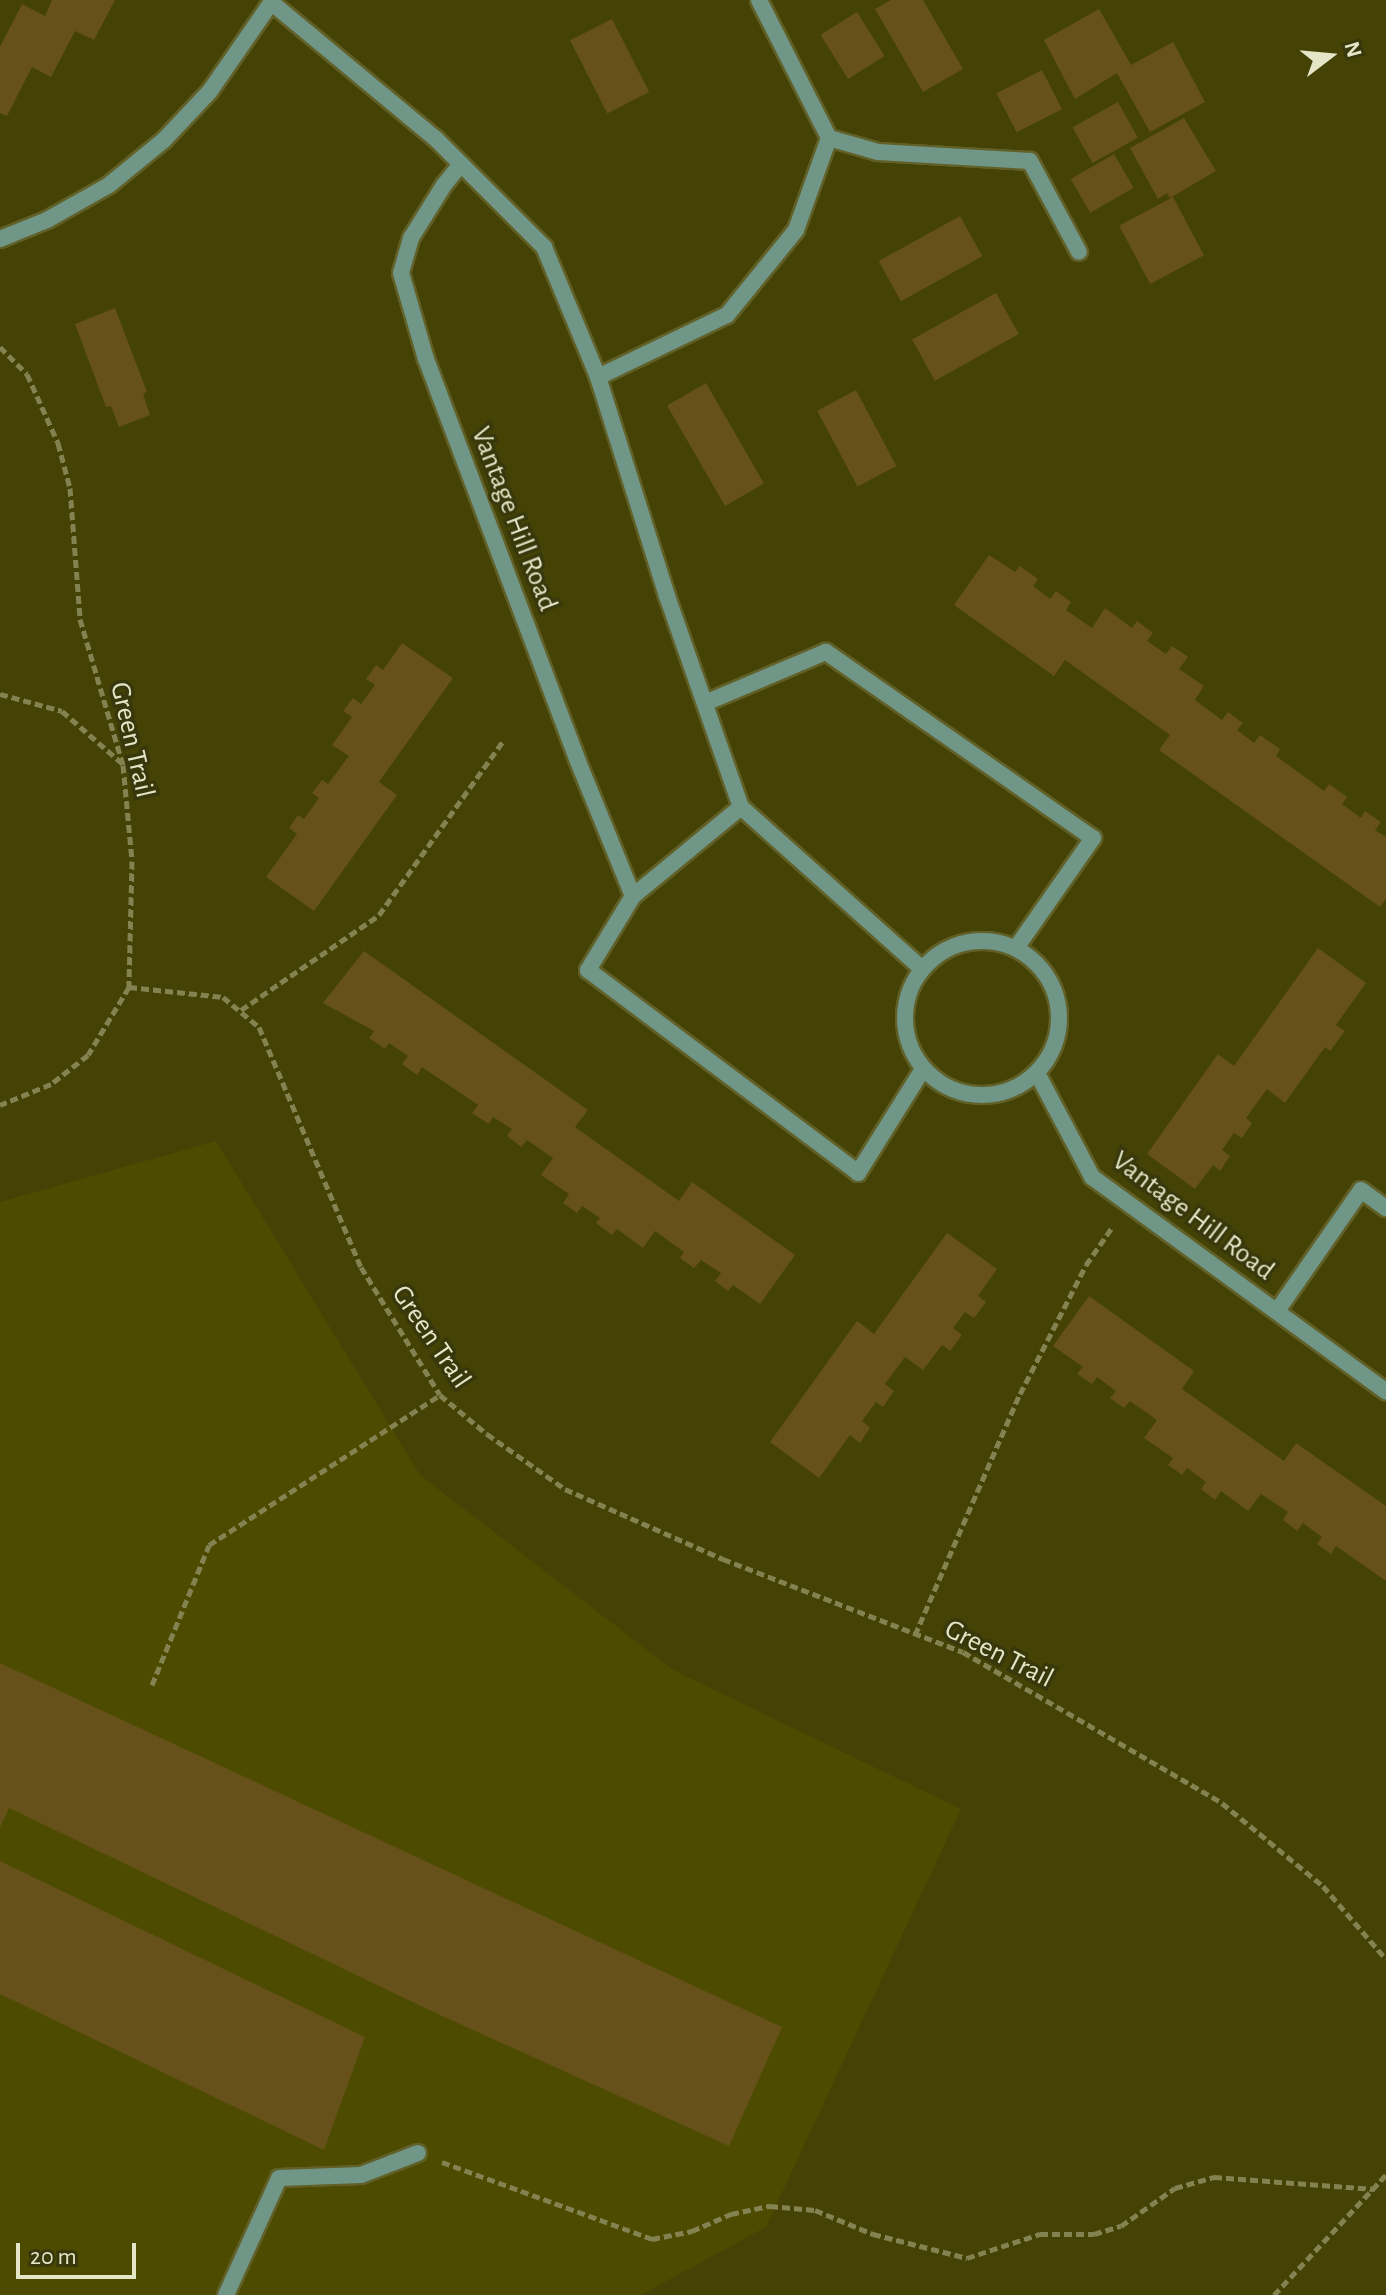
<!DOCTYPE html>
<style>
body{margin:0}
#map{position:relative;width:1386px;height:2295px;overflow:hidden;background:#444305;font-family:"Alegreya Sans",sans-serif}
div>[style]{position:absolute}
.built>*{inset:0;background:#4c4b00}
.building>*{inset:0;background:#655119;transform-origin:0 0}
.path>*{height:5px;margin-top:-2.5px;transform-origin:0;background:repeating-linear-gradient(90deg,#838251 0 8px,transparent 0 12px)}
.roads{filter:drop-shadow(2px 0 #616028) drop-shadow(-2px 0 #616028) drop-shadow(0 2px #616028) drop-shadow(0 -2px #616028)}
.lane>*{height:16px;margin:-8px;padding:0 8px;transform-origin:8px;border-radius:8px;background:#709687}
.street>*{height:16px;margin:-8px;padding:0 8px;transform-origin:8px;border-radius:8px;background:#709687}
.street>.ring{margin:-8px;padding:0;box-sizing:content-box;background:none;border:16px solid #709687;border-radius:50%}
span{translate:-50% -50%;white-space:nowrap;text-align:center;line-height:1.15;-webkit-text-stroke:7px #39380c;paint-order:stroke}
.street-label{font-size:28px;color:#e5e6c8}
.north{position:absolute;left:1290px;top:16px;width:80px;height:80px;-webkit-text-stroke:6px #39380c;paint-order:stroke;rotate:74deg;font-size:22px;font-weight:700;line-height:32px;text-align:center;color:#e5e6c8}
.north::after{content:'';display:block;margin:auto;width:28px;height:36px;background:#e5e6c8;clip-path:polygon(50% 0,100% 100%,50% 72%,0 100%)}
.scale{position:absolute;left:16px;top:2243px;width:120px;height:36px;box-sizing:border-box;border:4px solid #e5e6c8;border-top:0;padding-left:10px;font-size:24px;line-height:28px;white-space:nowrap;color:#e5e6c8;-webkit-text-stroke:6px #39380c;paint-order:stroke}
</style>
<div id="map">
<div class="built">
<div style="clip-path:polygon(216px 1141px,420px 1475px,673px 1670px,961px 1809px,766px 2227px,641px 2295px,0 2295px,0 1202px)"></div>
</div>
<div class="building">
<div style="clip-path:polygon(52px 0,115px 0,94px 40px,75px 31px,51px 77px,32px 67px,7px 116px,0 113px,0 47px,22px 4px,45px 16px)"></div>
<div style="clip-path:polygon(891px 0,923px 0,963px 69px,923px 92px,875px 9px)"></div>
<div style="clip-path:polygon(1099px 9px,1131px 65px,1173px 42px,1205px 102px,1150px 132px,1117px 73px,1075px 99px,1044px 40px)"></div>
<div style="left:857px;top:12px;width:52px;height:43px;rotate:58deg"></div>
<div style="left:612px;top:19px;width:82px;height:47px;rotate:63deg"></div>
<div style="left:1042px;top:70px;width:44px;height:51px;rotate:63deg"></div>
<div style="left:1118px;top:102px;width:41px;height:52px;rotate:61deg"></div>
<div style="clip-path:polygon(1184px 118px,1216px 171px,1170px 198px,1167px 193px,1158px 199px,1130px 148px)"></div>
<div style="left:1114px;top:154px;width:39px;height:50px;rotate:60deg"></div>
<div style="left:1173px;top:197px;width:66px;height:61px;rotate:62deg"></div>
<div style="left:960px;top:216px;width:46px;height:93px;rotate:61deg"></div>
<div style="left:996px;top:293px;width:47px;height:96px;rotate:61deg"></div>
<div style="clip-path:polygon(115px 308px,147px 392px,143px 394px,150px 415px,119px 427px,111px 406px,106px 407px,75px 324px)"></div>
<div style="left:706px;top:383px;width:116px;height:45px;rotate:60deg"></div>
<div style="left:856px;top:390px;width:86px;height:44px;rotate:62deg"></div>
<div style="clip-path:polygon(989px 555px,1015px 572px,1020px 566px,1038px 579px,1033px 586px,1050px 599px,1056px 591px,1071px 602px,1066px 610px,1092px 628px,1105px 608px,1132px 628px,1137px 621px,1153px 633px,1147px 641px,1166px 654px,1172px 646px,1188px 657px,1179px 669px,1204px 686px,1195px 700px,1222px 720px,1228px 712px,1243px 723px,1237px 730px,1254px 743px,1260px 735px,1280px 749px,1276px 756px,1324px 791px,1329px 784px,1347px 797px,1342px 804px,1361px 818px,1365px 811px,1381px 822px,1375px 830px,1386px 837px,1386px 899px,1380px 907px,1159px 750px,1170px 735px,1065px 660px,1054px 676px,954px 605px)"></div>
<div style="clip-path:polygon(402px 643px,453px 678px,379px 782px,397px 795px,314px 911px,266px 877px,297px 834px,289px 828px,298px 815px,304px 819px,319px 798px,312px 793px,322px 780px,328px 784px,349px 756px,332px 745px,352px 717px,343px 711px,353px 698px,361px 704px,375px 685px,366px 679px,376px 665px,383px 670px)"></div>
<div style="clip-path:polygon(1318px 948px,1366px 983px,1336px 1025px,1345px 1031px,1330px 1051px,1325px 1047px,1285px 1103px,1267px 1089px,1246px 1118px,1252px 1123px,1242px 1138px,1234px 1133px,1222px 1150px,1230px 1156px,1220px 1171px,1213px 1165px,1195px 1189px,1147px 1154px,1218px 1054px,1234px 1066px)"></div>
<div style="clip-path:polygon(364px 951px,588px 1110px,575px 1127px,679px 1201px,692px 1182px,795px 1255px,760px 1304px,733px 1285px,728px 1291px,715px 1281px,721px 1273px,701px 1260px,694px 1268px,680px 1258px,684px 1252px,655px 1231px,643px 1248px,617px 1229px,612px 1235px,596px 1223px,600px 1218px,582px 1206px,577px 1213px,563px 1203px,569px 1194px,541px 1175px,553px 1158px,527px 1140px,521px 1147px,507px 1136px,512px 1129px,493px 1117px,489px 1124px,472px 1113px,478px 1105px,422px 1067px,417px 1075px,402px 1064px,408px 1056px,389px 1043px,385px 1049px,369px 1038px,374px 1031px,323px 1003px)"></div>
<div style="clip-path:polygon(947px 1233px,997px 1269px,978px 1296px,986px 1302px,974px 1318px,965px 1312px,953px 1328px,962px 1335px,950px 1351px,942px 1345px,923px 1370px,905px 1357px,885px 1384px,894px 1391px,883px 1407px,876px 1402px,862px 1421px,870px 1428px,860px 1443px,850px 1435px,819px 1478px,770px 1442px,857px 1321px,874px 1334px)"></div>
<div style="clip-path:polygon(1089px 1296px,1194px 1371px,1182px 1389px,1284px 1461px,1296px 1443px,1386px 1506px,1386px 1581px,1336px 1546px,1331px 1554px,1317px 1544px,1322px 1537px,1303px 1523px,1297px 1531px,1283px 1520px,1288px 1512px,1261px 1494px,1248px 1511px,1221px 1491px,1215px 1500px,1201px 1489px,1206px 1482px,1187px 1468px,1182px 1475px,1168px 1465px,1173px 1458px,1144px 1438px,1157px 1420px,1130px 1401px,1124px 1408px,1110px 1398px,1116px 1391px,1097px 1377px,1092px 1384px,1077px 1374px,1083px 1367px,1053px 1346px)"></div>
<div style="clip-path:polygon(0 1663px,782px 2027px,729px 2146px,429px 2010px,9px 1808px,0 1828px)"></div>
<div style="clip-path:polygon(0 1861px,365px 2037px,324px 2150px,0 1994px)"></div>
</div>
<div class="path">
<div style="left:0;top:347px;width:38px;rotate:45deg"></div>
<div style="left:27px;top:374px;width:76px;rotate:65.8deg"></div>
<div style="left:58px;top:443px;width:47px;rotate:75.1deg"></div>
<div style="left:70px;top:488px;width:131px;rotate:85.6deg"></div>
<div style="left:80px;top:619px;width:152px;rotate:73.6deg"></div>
<div style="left:123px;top:765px;width:96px;rotate:84.6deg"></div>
<div style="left:132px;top:861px;width:126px;rotate:91.4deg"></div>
<div style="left:129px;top:987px;width:79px;rotate:121.1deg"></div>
<div style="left:88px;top:1055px;width:47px;rotate:141.9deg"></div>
<div style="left:51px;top:1084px;width:55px;rotate:157.6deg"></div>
<div style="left:0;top:694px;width:64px;rotate:15.3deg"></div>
<div style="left:62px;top:711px;width:81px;rotate:41deg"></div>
<div style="left:129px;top:987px;width:95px;rotate:6.1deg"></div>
<div style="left:223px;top:997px;width:47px;rotate:39.8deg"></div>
<div style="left:259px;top:1027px;width:261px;rotate:67deg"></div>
<div style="left:361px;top:1267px;width:150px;rotate:58.3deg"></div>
<div style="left:440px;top:1395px;width:61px;rotate:39.7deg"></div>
<div style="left:487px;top:1434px;width:95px;rotate:35.2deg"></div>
<div style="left:565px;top:1489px;width:173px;rotate:23.9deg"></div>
<div style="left:723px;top:1559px;width:257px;rotate:21.2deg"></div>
<div style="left:963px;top:1652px;width:300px;rotate:30.2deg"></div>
<div style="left:1222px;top:1803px;width:131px;rotate:39.4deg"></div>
<div style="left:1323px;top:1886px;width:96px;rotate:49.2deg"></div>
<div style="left:241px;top:1010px;width:168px;rotate:-34.5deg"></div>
<div style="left:379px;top:915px;width:214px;rotate:-54.5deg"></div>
<div style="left:915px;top:1635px;width:263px;rotate:-66.5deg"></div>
<div style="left:1020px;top:1394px;width:145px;rotate:-62.9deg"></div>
<div style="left:1086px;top:1265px;width:47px;rotate:-55.3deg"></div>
<div style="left:152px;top:1685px;width:151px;rotate:-67.8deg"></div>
<div style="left:209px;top:1545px;width:275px;rotate:-33deg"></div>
<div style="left:442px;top:2162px;width:224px;rotate:20.1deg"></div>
<div style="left:652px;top:2239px;width:41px;rotate:-11.3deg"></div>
<div style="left:692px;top:2231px;width:43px;rotate:-23.6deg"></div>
<div style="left:731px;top:2214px;width:40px;rotate:-12deg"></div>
<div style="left:770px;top:2206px;width:45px;rotate:5.1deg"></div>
<div style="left:815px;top:2210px;width:63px;rotate:22.5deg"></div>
<div style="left:873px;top:2234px;width:97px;rotate:14.3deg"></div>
<div style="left:967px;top:2258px;width:77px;rotate:-18.2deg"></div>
<div style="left:1040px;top:2234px;width:54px"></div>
<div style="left:1094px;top:2234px;width:28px;rotate:-17deg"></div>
<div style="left:1121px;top:2226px;width:66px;rotate:-35.1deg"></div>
<div style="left:1175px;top:2188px;width:41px;rotate:-15.8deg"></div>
<div style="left:1214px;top:2177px;width:161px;rotate:4.3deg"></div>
<div style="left:1274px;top:2295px;width:164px;rotate:-47deg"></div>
</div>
<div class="roads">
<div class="lane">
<div style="left:461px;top:164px;width:27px;rotate:129deg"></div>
<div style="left:444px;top:185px;width:62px;rotate:121.9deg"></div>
<div style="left:411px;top:238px;width:36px;rotate:106deg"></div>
<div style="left:401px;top:273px;width:90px;rotate:73.8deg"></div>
<div style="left:426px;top:359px;width:428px;rotate:69.3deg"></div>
<div style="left:577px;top:759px;width:148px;rotate:67.8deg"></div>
<div style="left:705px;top:703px;width:131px;rotate:-22.9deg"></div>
<div style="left:826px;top:652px;width:325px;rotate:34.9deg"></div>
<div style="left:1093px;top:838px;width:134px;rotate:125deg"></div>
<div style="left:741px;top:807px;width:140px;rotate:140.5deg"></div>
<div style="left:633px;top:896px;width:87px;rotate:121.3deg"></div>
<div style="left:588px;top:970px;width:338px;rotate:36.9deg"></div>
<div style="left:858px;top:1173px;width:123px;rotate:-58deg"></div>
<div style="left:1037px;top:1073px;width:118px;rotate:62.1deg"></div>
<div style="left:1092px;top:1177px;width:364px;rotate:36.1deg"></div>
<div style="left:1277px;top:1311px;width:147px;rotate:-55.2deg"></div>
<div style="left:1361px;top:1190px;width:31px;rotate:36deg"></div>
<div style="left:226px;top:2295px;width:128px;rotate:-65.6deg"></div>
<div style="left:279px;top:2178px;width:82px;rotate:-2.1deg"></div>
<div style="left:361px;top:2175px;width:61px;rotate:-21.1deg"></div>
</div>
<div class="street">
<div style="left:272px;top:3px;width:213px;rotate:39.7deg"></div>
<div style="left:436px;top:139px;width:153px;rotate:45deg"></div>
<div style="left:544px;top:247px;width:141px;rotate:67.4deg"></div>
<div style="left:598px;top:377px;width:230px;rotate:72.5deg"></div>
<div style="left:667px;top:596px;width:224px;rotate:70.7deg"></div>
<div style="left:741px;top:807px;width:243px;rotate:41.8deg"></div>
<div style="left:829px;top:138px;width:51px;rotate:15.9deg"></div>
<div style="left:878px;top:152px;width:152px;rotate:3.4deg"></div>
<div style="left:1030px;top:161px;width:103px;rotate:61.7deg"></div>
<div style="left:0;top:239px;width:51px;rotate:-22deg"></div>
<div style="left:47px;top:220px;width:71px;rotate:-29.4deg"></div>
<div style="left:109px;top:185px;width:71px;rotate:-39.3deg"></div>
<div style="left:164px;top:140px;width:67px;rotate:-46.8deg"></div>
<div style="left:210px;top:91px;width:111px;rotate:-55.3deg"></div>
<div style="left:598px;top:377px;width:143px;rotate:-25.7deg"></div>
<div style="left:727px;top:315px;width:109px;rotate:-50.9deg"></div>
<div style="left:796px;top:230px;width:98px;rotate:-70.3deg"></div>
<div style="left:829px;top:138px;width:155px;rotate:-116.9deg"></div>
<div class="ring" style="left:905px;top:941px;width:138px;height:138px"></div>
</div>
</div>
<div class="street-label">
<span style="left:514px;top:519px;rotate:69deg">Vantage Hill Road</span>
<span style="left:132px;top:740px;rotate:77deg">Green Trail</span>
<span style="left:1193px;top:1216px;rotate:37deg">Vantage Hill Road</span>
<span style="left:431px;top:1337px;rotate:56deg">Green Trail</span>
<span style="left:999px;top:1654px;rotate:27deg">Green Trail</span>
</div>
<div class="north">N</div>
<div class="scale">20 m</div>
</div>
